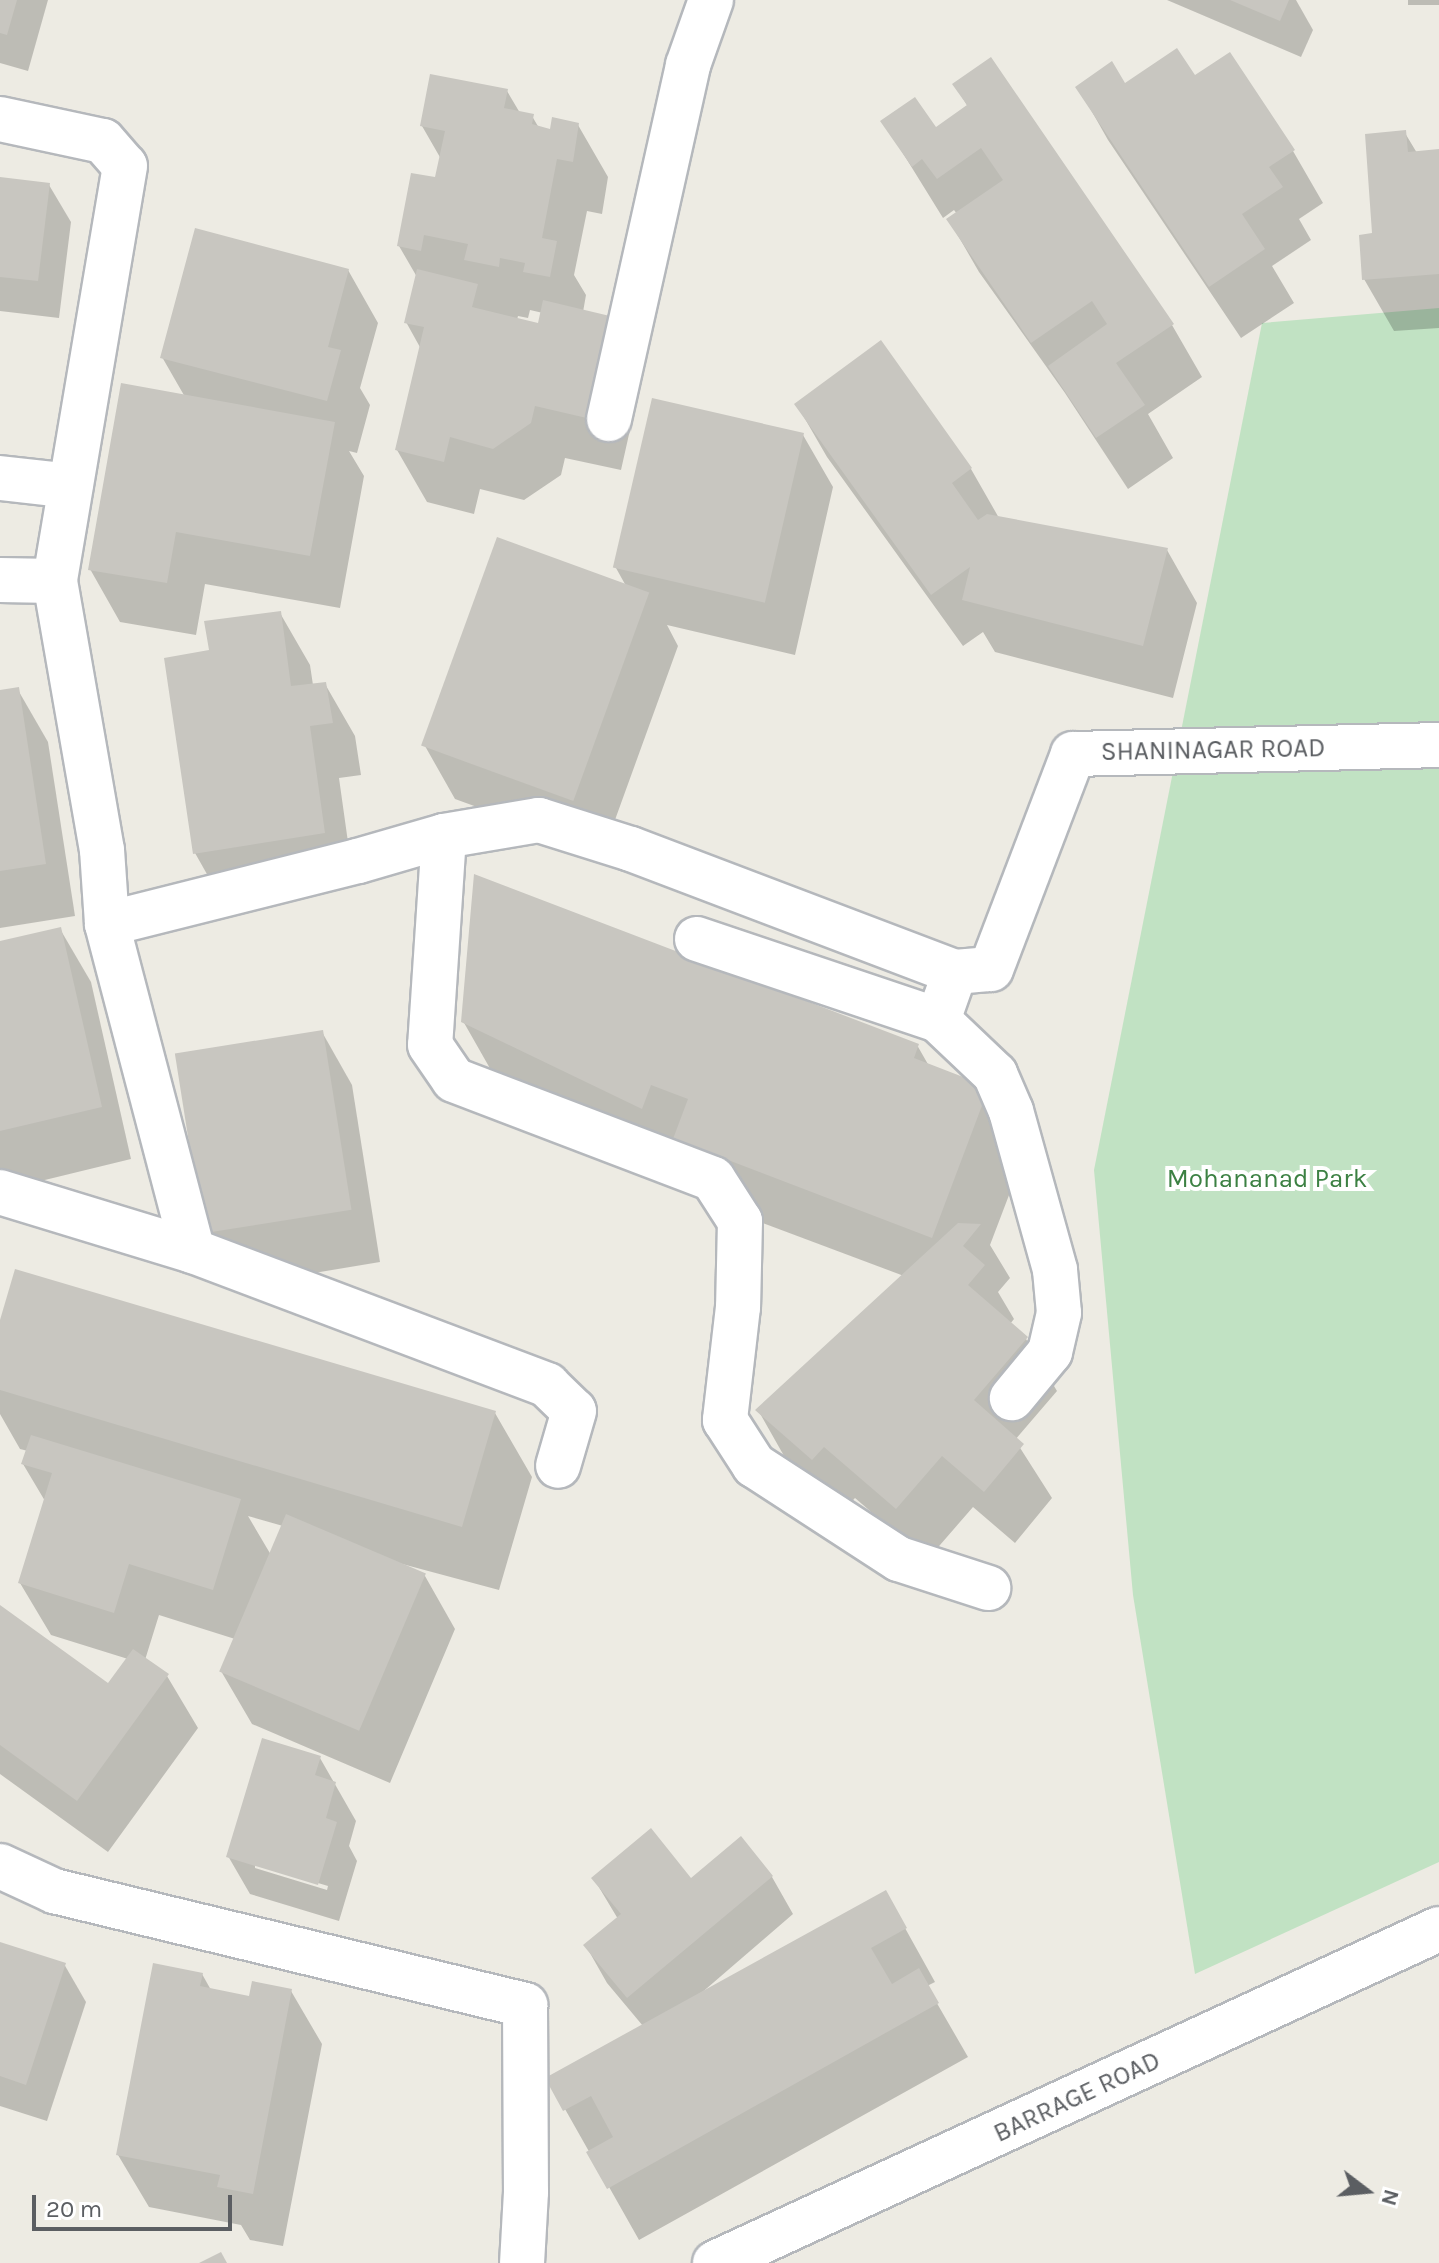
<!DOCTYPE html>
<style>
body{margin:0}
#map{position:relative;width:1439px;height:2263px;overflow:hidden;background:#edebe3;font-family:Karla,sans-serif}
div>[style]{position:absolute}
.green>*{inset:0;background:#c1e2c3}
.shadow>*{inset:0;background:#0003;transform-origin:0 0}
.building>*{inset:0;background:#c8c6c0;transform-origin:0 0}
.roads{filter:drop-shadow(2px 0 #b5b8bc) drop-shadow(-2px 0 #b5b8bc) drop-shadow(0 2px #b5b8bc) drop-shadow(0 -2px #b5b8bc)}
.street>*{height:44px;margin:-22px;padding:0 22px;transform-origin:22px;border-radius:22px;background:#fff}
.secondary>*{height:44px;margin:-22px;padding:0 22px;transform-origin:22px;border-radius:22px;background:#fff}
span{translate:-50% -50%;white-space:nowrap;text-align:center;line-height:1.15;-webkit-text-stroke:8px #fff;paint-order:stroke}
.street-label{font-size:26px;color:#5b5e62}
.park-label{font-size:26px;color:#3c8143}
.north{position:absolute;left:1327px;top:2151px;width:80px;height:80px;-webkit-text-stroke:6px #fff;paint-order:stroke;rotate:106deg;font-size:22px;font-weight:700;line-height:32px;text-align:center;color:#5b5e62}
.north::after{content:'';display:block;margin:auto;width:28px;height:36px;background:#5b5e62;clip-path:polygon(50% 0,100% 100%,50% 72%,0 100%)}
.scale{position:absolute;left:32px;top:2195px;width:200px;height:36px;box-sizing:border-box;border:4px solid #5b5e62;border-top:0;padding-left:10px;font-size:24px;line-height:28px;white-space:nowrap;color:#5b5e62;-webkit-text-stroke:6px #fff;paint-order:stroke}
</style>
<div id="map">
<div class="green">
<div style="clip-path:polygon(1439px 308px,1439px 1862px,1195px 1974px,1133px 1595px,1094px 1170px,1262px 323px)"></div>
</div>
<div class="shadow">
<div style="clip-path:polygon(0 0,48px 0,28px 71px,0 63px)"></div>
<div style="clip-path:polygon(1167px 0,1296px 0,1313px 30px,1301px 57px)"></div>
<div style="left:1408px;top:0;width:31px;height:5px"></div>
<div style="clip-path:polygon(1195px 78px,1293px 151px,1323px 203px,1299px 219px,1311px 240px,1272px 266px,1294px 303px,1241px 338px,1108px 140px,1078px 87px)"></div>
<div style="clip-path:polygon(955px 85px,1172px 325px,1202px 377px,1148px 414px,1173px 458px,1128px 489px,1065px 393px,979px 272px,949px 220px,957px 214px,954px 210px,943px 218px,883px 121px,935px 129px,968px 107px)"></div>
<div style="clip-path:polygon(evenodd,507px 91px,520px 113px,532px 116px,539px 128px,552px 131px,578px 125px,608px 177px,602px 214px,587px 211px,574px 275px,586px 295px,583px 312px,613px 319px,643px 372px,621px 470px,565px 458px,561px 475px,524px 500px,480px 489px,474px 514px,427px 502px,397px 450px,421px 349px,406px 322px,417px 277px,399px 246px,436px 180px,441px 159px,422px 126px,507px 91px,530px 310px,543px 313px,540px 325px,517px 320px,518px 316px,528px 318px,530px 310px)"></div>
<div style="clip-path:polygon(1405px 133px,1417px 153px,1439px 152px,1439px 328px,1394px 331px,1364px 279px)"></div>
<div style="clip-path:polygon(0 179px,49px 185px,71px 222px,59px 318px,0 311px)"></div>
<div style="clip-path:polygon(348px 270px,378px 323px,360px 388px,370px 405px,357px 453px,349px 451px,364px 476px,340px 608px,205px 584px,196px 635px,120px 622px,90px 569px,185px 397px,162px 357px)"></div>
<div style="clip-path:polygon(881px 343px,971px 469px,999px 518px,1167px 550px,1197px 603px,1173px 698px,995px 652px,983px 632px,963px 646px,827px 457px,797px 405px)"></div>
<div style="clip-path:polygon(803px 435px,833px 487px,795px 655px,667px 625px,678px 646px,603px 853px,455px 799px,425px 746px,626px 586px,616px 568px)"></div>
<div style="clip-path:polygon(280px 613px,310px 665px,313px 685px,325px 684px,355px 736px,361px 775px,339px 778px,354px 885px,225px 906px,195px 853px)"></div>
<div style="clip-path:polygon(18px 690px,48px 742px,75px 916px,0 928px,0 693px)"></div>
<div style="clip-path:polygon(60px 929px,91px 982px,131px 1159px,12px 1188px,0 1168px,0 943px)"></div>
<div style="clip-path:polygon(463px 1021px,917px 1045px,929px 1066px,988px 1089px,1025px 1153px,990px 1245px,1010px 1278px,998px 1292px,1014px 1319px,1010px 1324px,1026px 1339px,1057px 1391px,1015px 1440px,1052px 1498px,1015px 1543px,973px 1507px,927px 1560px,855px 1498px,843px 1511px,788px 1463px,758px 1410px,904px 1276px,712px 1204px,500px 1086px)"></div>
<div style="clip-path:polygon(322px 1032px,352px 1085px,380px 1262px,236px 1286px,206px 1234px)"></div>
<div style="clip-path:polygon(evenodd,0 1327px,495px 1413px,532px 1477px,499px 1590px,391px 1561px,425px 1576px,455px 1629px,390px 1783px,252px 1724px,221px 1671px,235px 1639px,159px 1615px,145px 1660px,167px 1676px,198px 1728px,108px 1852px,0 1774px,0 1608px,108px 1686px,128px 1659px,51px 1635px,20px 1583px,45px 1501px,23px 1464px,28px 1451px,20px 1449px,0 1414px,0 1327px,248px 1516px,283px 1526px,271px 1555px,248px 1516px)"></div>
<div style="clip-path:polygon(evenodd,320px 1758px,356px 1821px,349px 1846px,357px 1861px,339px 1921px,250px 1894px,228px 1856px,320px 1758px,255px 1864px,328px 1886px,327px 1890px,255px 1868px,255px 1864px)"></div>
<div style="clip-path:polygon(741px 1839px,772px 1877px,793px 1914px,699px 1995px,885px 1892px,935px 1982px,927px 1986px,968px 2057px,639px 2240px,548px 2079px,643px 2026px,607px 1983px,586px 1946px,618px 1919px,594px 1879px,691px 1880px)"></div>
<div style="clip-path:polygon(0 1944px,64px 1964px,86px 2002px,47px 2121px,0 2106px)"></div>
<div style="clip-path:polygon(202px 1974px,211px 1990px,251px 1998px,291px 1991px,322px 2044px,283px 2246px,250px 2240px,241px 2225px,149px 2207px,118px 2155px)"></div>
</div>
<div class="building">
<div style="clip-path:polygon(0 0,17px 0,7px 35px,0 33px)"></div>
<div style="clip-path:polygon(1230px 0,1289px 0,1280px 21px)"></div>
<div style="clip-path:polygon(1177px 48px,1195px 75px,1230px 52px,1295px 150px,1269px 167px,1283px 187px,1242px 214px,1265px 249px,1209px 287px,1075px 87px,1112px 61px,1125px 83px)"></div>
<div style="clip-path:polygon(991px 57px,1174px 324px,1116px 363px,1145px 405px,1096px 438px,1048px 366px,1107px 324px,1092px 301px,1031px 343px,946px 219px,1003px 180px,981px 148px,937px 179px,922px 159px,912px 167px,880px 121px,915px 97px,936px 127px,967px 105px,952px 84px)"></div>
<div style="clip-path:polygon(430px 74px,508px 89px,504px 108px,534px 114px,532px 124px,550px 129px,552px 117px,579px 123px,573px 162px,557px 159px,542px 238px,557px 241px,550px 277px,523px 272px,525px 263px,500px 258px,499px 267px,464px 260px,468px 244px,424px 235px,421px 251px,397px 246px,411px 173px,435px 177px,445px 131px,420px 126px)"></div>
<div style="clip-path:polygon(1406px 130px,1408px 152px,1439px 149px,1439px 274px,1362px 280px,1359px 235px,1372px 233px,1365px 134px)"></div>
<div style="clip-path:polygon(0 177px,50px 183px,38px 281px,0 277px)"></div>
<div style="clip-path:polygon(195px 228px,349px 269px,328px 347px,341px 350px,327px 401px,160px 358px)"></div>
<div style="clip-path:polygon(417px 269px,478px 284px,472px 307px,538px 323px,543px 300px,614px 317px,591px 419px,535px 406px,531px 423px,493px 449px,450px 437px,444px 462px,395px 450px,424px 327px,404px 323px)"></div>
<div style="clip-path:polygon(881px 340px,972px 468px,952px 483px,978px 520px,987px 514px,1168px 548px,1143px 646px,962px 600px,970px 567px,931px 595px,794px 404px)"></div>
<div style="clip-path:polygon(121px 383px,335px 422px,310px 556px,176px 532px,167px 583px,88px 570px)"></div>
<div style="left:652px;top:398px;width:156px;height:174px;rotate:13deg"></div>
<div style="left:497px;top:537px;width:162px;height:222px;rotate:20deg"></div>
<div style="clip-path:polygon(281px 611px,291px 686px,326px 682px,333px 723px,310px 726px,325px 833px,193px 854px,164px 658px,209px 650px,204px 621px)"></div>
<div style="clip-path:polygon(19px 687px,46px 864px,0 871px,0 690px)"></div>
<div style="clip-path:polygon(474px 874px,919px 1044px,914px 1058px,989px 1087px,932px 1238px,673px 1139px,688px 1099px,651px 1085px,642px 1109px,461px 1022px)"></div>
<div style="clip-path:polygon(61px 927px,102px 1107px,0 1131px,0 941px)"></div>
<div style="left:323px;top:1030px;width:182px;height:150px;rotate:81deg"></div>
<div style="clip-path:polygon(958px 1223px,981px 1224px,963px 1246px,985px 1265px,968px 1285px,1028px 1337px,974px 1400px,1024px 1444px,984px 1492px,942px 1456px,896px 1509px,824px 1447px,812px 1460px,755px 1410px)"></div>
<div style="clip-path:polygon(15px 1269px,496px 1411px,462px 1527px,0 1390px,0 1320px)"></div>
<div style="clip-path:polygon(31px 1435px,241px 1499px,213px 1590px,129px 1564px,114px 1613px,18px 1583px,52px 1473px,21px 1464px)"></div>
<div style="left:286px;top:1514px;width:152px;height:171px;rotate:23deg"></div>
<div style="clip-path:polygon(0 1605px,108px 1683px,133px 1649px,169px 1674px,77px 1801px,0 1745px)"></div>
<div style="clip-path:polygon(262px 1738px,321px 1756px,315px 1775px,336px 1782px,326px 1818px,337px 1822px,318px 1885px,226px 1857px)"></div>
<div style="clip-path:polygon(651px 1828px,691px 1878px,741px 1836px,773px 1876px,627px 1998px,583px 1945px,621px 1914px,591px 1878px)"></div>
<div style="clip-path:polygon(886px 1890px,907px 1928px,871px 1948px,892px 1984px,919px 1968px,939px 2003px,607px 2189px,586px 2152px,613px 2137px,591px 2096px,563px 2111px,545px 2078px)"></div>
<div style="clip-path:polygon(0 1942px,66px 1963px,26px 2085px,0 2076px)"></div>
<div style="clip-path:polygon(153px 1963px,203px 1973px,200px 1986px,249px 1996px,252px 1981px,292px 1989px,253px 2194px,217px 2187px,220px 2175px,116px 2155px)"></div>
<div style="clip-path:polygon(221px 2252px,227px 2263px,199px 2263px)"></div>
</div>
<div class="roads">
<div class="street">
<div style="left:0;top:119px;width:105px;rotate:12.1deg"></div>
<div style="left:103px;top:141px;width:33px;rotate:49deg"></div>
<div style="left:125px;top:166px;width:421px;rotate:99.6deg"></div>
<div style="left:55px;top:581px;width:273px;rotate:80.1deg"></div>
<div style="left:102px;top:850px;width:74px;rotate:86.1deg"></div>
<div style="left:107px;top:924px;width:338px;rotate:75.3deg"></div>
<div style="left:609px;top:419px;width:363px;rotate:-77.4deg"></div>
<div style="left:688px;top:65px;width:69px;rotate:-70.5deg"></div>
<div style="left:0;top:478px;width:71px;rotate:6.4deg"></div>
<div style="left:0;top:580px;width:55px;rotate:1deg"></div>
<div style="left:444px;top:836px;width:209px;rotate:93.8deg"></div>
<div style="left:430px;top:1045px;width:42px;rotate:55.6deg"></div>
<div style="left:454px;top:1080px;width:277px;rotate:20.9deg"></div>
<div style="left:713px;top:1179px;width:50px;rotate:57.3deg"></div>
<div style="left:740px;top:1221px;width:86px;rotate:91.3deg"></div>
<div style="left:738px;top:1307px;width:114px;rotate:96.6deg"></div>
<div style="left:725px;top:1420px;width:54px;rotate:57.2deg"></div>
<div style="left:754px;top:1465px;width:173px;rotate:33deg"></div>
<div style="left:899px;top:1559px;width:94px;rotate:18deg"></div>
<div style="left:107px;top:924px;width:259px;rotate:-14.1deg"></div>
<div style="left:358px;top:861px;width:90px;rotate:-16.2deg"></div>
<div style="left:444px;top:836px;width:96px;rotate:-9.6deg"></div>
<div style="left:539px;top:820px;width:96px;rotate:17.5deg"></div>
<div style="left:631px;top:849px;width:347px;rotate:20.8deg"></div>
<div style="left:955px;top:972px;width:36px;rotate:-5deg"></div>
<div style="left:991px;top:969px;width:230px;rotate:-69.1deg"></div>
<div style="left:1073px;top:754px;width:366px;rotate:-1.4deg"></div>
<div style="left:697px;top:939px;width:254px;rotate:18.6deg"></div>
<div style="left:955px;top:972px;width:51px;rotate:109.5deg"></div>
<div style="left:938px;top:1020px;width:79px;rotate:43.5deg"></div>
<div style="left:995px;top:1074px;width:40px;rotate:66.6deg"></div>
<div style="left:1011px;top:1111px;width:165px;rotate:74.5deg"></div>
<div style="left:1055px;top:1270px;width:43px;rotate:84.7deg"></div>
<div style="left:1059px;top:1313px;width:40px;rotate:103deg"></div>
<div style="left:1050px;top:1352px;width:60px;rotate:129.6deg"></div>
<div style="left:0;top:1192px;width:202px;rotate:17deg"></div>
<div style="left:193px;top:1251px;width:379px;rotate:20.7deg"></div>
<div style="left:547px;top:1385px;width:37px;rotate:44deg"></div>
<div style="left:574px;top:1411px;width:57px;rotate:106.2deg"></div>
<div style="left:0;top:1866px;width:60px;rotate:24.8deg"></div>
<div style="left:54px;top:1891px;width:485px;rotate:13.6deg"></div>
<div style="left:525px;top:2005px;width:187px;rotate:89.7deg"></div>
<div style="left:526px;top:2192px;width:71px;rotate:93.2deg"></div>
</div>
<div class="secondary">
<div style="left:715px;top:2263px;width:797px;rotate:-24.77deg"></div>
</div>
</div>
<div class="street-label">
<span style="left:1213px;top:750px;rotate:-1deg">SHANINAGAR ROAD</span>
<span style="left:1077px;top:2097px;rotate:-25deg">BARRAGE ROAD</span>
</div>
<div class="park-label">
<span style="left:1267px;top:1179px">Mohananad Park</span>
</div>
<div class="north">N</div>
<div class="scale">20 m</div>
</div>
